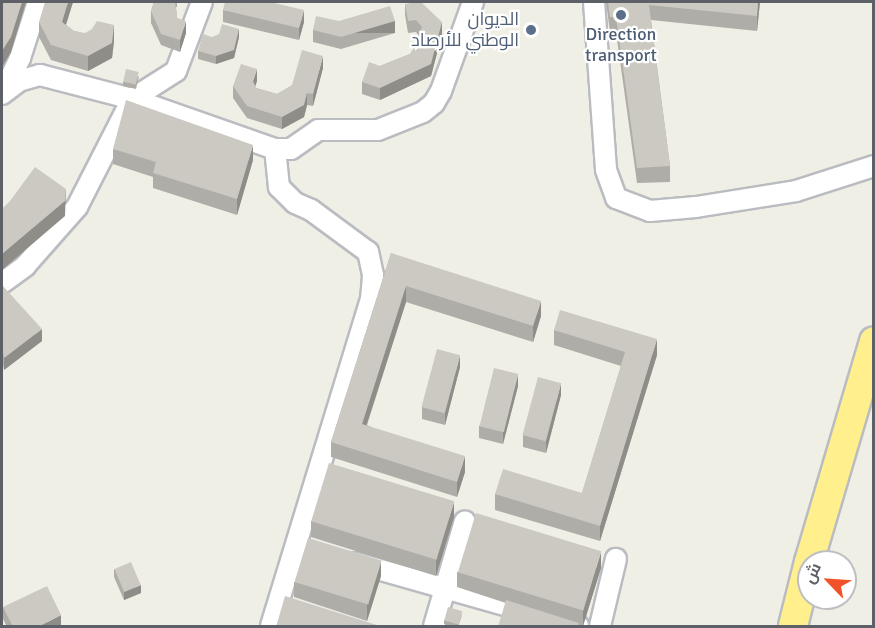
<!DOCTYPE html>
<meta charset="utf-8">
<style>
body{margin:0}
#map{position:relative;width:875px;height:628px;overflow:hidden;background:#f0efe5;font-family:Signika,Cairo,sans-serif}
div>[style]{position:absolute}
.roads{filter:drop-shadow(2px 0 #babcc1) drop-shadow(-2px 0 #babcc1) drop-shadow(0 2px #babcc1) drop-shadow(0 -2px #babcc1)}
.minor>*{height:20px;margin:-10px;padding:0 10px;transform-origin:10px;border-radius:10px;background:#fff}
.highway>*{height:28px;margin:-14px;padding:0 14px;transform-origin:14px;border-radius:14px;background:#fff08d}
.wall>*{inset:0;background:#afada7}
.shaded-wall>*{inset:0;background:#8e8d88;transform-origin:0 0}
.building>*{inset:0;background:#cbc9c2;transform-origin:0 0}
.dots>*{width:16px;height:16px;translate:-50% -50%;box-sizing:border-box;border:3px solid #fff;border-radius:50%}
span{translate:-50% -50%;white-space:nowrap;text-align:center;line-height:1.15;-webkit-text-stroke:4.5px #fff;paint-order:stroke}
.service-label{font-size:18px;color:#4e5e75}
.right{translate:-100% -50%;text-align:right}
.frame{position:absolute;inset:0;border:3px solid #5d6066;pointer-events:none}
.north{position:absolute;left:797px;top:550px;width:60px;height:60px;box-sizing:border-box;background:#fff;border:2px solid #bebfc2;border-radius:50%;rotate:295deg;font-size:16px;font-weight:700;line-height:24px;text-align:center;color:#5d6066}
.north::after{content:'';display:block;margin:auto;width:21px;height:27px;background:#f1522a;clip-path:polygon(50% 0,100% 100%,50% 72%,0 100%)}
</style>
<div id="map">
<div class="roads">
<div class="minor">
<div style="left:594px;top:2px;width:168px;rotate:85.9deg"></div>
<div style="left:606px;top:170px;width:30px;rotate:70deg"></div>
<div style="left:616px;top:198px;width:36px;rotate:21deg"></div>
<div style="left:650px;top:211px;width:46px;rotate:-5deg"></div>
<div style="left:696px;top:207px;width:101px;rotate:-9.1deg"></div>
<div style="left:796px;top:191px;width:82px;rotate:-17.8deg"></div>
<div style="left:4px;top:91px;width:37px;rotate:-64deg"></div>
<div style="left:20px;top:58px;width:59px;rotate:-72.2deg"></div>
<div style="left:2px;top:94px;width:21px;rotate:-37deg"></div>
<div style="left:19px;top:81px;width:22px;rotate:-16deg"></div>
<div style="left:40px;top:75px;width:95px;rotate:14.6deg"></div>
<div style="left:132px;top:99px;width:151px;rotate:19.3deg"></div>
<div style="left:275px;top:149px;width:16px"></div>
<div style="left:291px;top:149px;width:33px;rotate:-35deg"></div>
<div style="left:318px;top:130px;width:60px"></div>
<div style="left:378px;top:130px;width:48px;rotate:-21.8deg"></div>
<div style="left:423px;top:112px;width:14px;rotate:-39deg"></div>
<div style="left:434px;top:103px;width:14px;rotate:-60deg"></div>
<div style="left:441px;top:91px;width:95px;rotate:-70.2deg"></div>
<div style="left:2px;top:283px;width:29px;rotate:-36deg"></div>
<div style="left:25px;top:266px;width:79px;rotate:-48.6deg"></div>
<div style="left:77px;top:207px;width:121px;rotate:-63deg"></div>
<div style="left:132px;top:99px;width:52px;rotate:-32.5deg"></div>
<div style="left:176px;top:71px;width:74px;rotate:-69.4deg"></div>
<div style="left:356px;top:563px;width:231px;rotate:15.8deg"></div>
<div style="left:271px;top:626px;width:342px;rotate:-73deg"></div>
<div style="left:371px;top:299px;width:24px;rotate:-85deg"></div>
<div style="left:373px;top:275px;width:24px;rotate:-102deg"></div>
<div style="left:368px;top:252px;width:71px;rotate:-143.6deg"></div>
<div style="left:311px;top:210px;width:17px;rotate:-156deg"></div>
<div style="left:295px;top:203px;width:23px;rotate:-135deg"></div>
<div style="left:279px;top:187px;width:38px;rotate:-96deg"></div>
<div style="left:434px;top:626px;width:109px;rotate:-73.6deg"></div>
<div style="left:600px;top:626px;width:69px;rotate:-76.6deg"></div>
</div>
<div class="highway">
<div style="left:809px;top:562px;width:230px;rotate:-73.6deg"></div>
<div style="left:793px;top:626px;width:66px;rotate:-76deg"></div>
</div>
</div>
<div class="wall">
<div style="clip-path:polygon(73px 2px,66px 25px,74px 31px,114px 41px,112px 58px,88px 71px,51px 60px,39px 37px,39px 22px)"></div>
<div style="clip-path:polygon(154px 2px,177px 2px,177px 7px,176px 7px,177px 18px,186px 33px,180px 52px,161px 45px,151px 23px,151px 11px)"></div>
<div style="clip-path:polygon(606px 2px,760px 2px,757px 31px,651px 20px,670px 166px,670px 182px,637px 183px,616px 32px,610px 32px)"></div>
<div style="clip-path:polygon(405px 4px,442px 34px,431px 76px,380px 100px,362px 94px,362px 82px,380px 66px,410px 54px,416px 45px,419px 36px,416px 32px,408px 33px,405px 15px)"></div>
<div style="clip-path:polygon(223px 10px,304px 22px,299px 40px,223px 22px)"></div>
<div style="clip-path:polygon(313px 30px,395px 33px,341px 49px,313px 42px)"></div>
<div style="clip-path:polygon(212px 37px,239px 37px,234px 58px,216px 64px,198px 59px,198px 51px)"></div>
<div style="clip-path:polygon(323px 68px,313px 106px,307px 105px,304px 117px,282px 129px,247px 118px,233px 98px,233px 86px,257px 81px,255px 86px,256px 88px,277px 94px)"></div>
<div style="clip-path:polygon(139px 76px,136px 89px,123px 86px,123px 82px)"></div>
<div style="clip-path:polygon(113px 149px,253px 160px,237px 215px,153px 188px,153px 177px,113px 164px)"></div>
<div style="clip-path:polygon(391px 253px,541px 316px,533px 342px,406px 302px,367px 425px,465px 472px,457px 497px,331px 457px,331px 442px)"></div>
<div style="clip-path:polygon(2px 285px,42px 341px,4px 370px,2px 359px)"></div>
<div style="clip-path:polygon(554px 330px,657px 355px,600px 541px,495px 510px,495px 494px,582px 493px,621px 366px,554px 345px)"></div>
<div style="clip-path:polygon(460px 367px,445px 425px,422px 419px,422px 407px)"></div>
<div style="clip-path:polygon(518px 386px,503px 444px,479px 438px,479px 426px)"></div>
<div style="clip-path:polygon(561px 395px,546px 453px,523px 447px,523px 435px)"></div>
<div style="clip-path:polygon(454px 517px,436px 576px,311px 537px,311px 521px)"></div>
<div style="clip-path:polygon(601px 568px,583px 626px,579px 625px,579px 627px,457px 587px,457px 572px)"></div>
<div style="clip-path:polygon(114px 569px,141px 593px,124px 600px,114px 577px)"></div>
<div style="clip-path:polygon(381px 576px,367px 621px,294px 597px,294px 582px)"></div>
<div style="clip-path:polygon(3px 607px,61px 627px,7px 627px,3px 619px)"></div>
<div style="clip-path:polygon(462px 615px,458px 627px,453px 627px,444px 624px,444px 620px)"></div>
</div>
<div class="shaded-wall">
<div style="clip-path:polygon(22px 2px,26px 2px,11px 52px,2px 67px,2px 51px)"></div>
<div style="clip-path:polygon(68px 2px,73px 2px,62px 37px,62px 22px)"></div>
<div style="clip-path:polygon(758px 2px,760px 2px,757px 31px,757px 16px)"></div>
<div style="clip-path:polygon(304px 10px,304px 22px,299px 40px,299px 28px)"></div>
<div style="clip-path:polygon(186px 21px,186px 33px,180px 52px,180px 40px)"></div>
<div style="left:395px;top:21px;width:12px;height:56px;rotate:90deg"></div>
<div style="clip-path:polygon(442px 22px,442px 34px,431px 76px,380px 100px,380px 88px)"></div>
<div style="clip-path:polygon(114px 25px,114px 41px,112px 58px,88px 71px,88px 56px)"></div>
<div style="clip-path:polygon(239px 29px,239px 37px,234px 58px,216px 64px,216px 56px)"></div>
<div style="clip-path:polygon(323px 56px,323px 68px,313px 106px,313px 94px)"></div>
<div style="clip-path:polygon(257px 69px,257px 81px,253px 93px,253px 81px)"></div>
<div style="clip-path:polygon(307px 93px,307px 105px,304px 117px,282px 129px,282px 117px)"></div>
<div style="clip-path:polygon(253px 145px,253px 160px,237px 215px,237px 199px)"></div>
<div style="clip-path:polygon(66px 189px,65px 216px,2px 270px,2px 254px)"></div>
<div style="clip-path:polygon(406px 286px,406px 302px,362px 439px,362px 424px)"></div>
<div style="clip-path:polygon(541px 301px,541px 316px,533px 342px,533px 326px)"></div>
<div style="clip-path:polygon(42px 329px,42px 341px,4px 370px,4px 358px)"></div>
<div style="clip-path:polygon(657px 339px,657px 355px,600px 541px,600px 526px)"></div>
<div style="clip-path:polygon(460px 355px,460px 367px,445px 425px,445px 413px)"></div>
<div style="clip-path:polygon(518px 374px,518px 386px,503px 444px,503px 432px)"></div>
<div style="clip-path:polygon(561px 383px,561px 395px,546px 453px,546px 441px)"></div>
<div style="clip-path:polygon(465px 456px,465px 472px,457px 497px,457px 482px)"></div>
<div style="clip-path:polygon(454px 502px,454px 517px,436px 576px,436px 560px)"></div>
<div style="clip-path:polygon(601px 552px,601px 568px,583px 626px,583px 611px)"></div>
<div style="clip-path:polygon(381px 561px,381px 576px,367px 621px,367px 605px)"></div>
<div style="clip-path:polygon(141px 585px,141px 593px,124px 600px,124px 592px)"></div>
<div style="clip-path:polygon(61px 615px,61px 627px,38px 627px)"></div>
</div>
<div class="building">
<div style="clip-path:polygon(2px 2px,22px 2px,11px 37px,2px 51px)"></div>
<div style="clip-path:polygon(45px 2px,68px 2px,62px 22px,74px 31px,85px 33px,92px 29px,97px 21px,114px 25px,112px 43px,88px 56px,51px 45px,39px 22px)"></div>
<div style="clip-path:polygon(154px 2px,175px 2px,177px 18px,186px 21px,180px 40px,161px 34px,151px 11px)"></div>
<div style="clip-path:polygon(225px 2px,270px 2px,304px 10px,299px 28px,223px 10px)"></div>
<div style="clip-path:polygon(417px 2px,421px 2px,442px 22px,431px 64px,380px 88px,362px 82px,369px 62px,380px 66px,410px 54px,416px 45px,422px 27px,416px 20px,408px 21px,405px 4px)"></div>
<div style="clip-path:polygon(608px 2px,758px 2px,757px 16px,649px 5px,670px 166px,637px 168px,616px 17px,610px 17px)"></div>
<div style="clip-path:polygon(390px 6px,395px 21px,341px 37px,313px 30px,316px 16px,339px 21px)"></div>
<div style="clip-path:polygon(222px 24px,239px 29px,234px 50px,216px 56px,198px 51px,203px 34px,212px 37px,219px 34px)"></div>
<div style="clip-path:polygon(302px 50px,323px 56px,313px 94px,307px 93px,304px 105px,282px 117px,247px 106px,233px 86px,241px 64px,257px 69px,253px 81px,256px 88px,277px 94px,292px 85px)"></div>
<div style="left:126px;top:69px;width:13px;height:13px;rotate:13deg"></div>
<div style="clip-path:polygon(126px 100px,253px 145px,237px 199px,153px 173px,156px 162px,113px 149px)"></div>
<div style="clip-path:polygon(35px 167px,66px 189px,65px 201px,2px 254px,2px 209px,10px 201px)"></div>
<div style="clip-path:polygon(391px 253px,541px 301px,533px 326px,406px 286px,362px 424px,465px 456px,457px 482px,331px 442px)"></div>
<div style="clip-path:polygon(2px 285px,42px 329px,4px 358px,2px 347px)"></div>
<div style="clip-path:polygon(560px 310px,657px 339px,600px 526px,495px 494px,503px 469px,582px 493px,625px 352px,554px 330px)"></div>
<div style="left:437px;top:349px;width:24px;height:60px;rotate:15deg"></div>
<div style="left:494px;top:368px;width:25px;height:60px;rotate:14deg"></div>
<div style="left:538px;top:377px;width:24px;height:60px;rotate:15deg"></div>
<div style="left:329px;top:463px;width:131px;height:61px;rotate:17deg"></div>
<div style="left:476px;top:513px;width:131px;height:62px;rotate:17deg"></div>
<div style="left:308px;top:538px;width:77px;height:46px;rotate:17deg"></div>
<div style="left:131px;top:562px;width:25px;height:18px;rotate:67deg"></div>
<div style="clip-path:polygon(47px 586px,61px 615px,38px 627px,13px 627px,3px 607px)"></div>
<div style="clip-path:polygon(285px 596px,383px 627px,276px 627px)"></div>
<div style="clip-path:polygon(506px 600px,579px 623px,578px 627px,498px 627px)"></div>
<div style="left:448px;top:607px;width:15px;height:14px;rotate:16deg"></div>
</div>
<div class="dots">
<div style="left:621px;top:15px;background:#5c6f8a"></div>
<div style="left:531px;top:30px;background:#5c6f8a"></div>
</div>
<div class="service-label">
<span class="right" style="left:519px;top:30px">الديوان<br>الوطني للأرصاد</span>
<span style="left:621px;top:45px">Direction<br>transport</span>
</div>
<div class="frame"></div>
<div class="north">ش</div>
</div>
